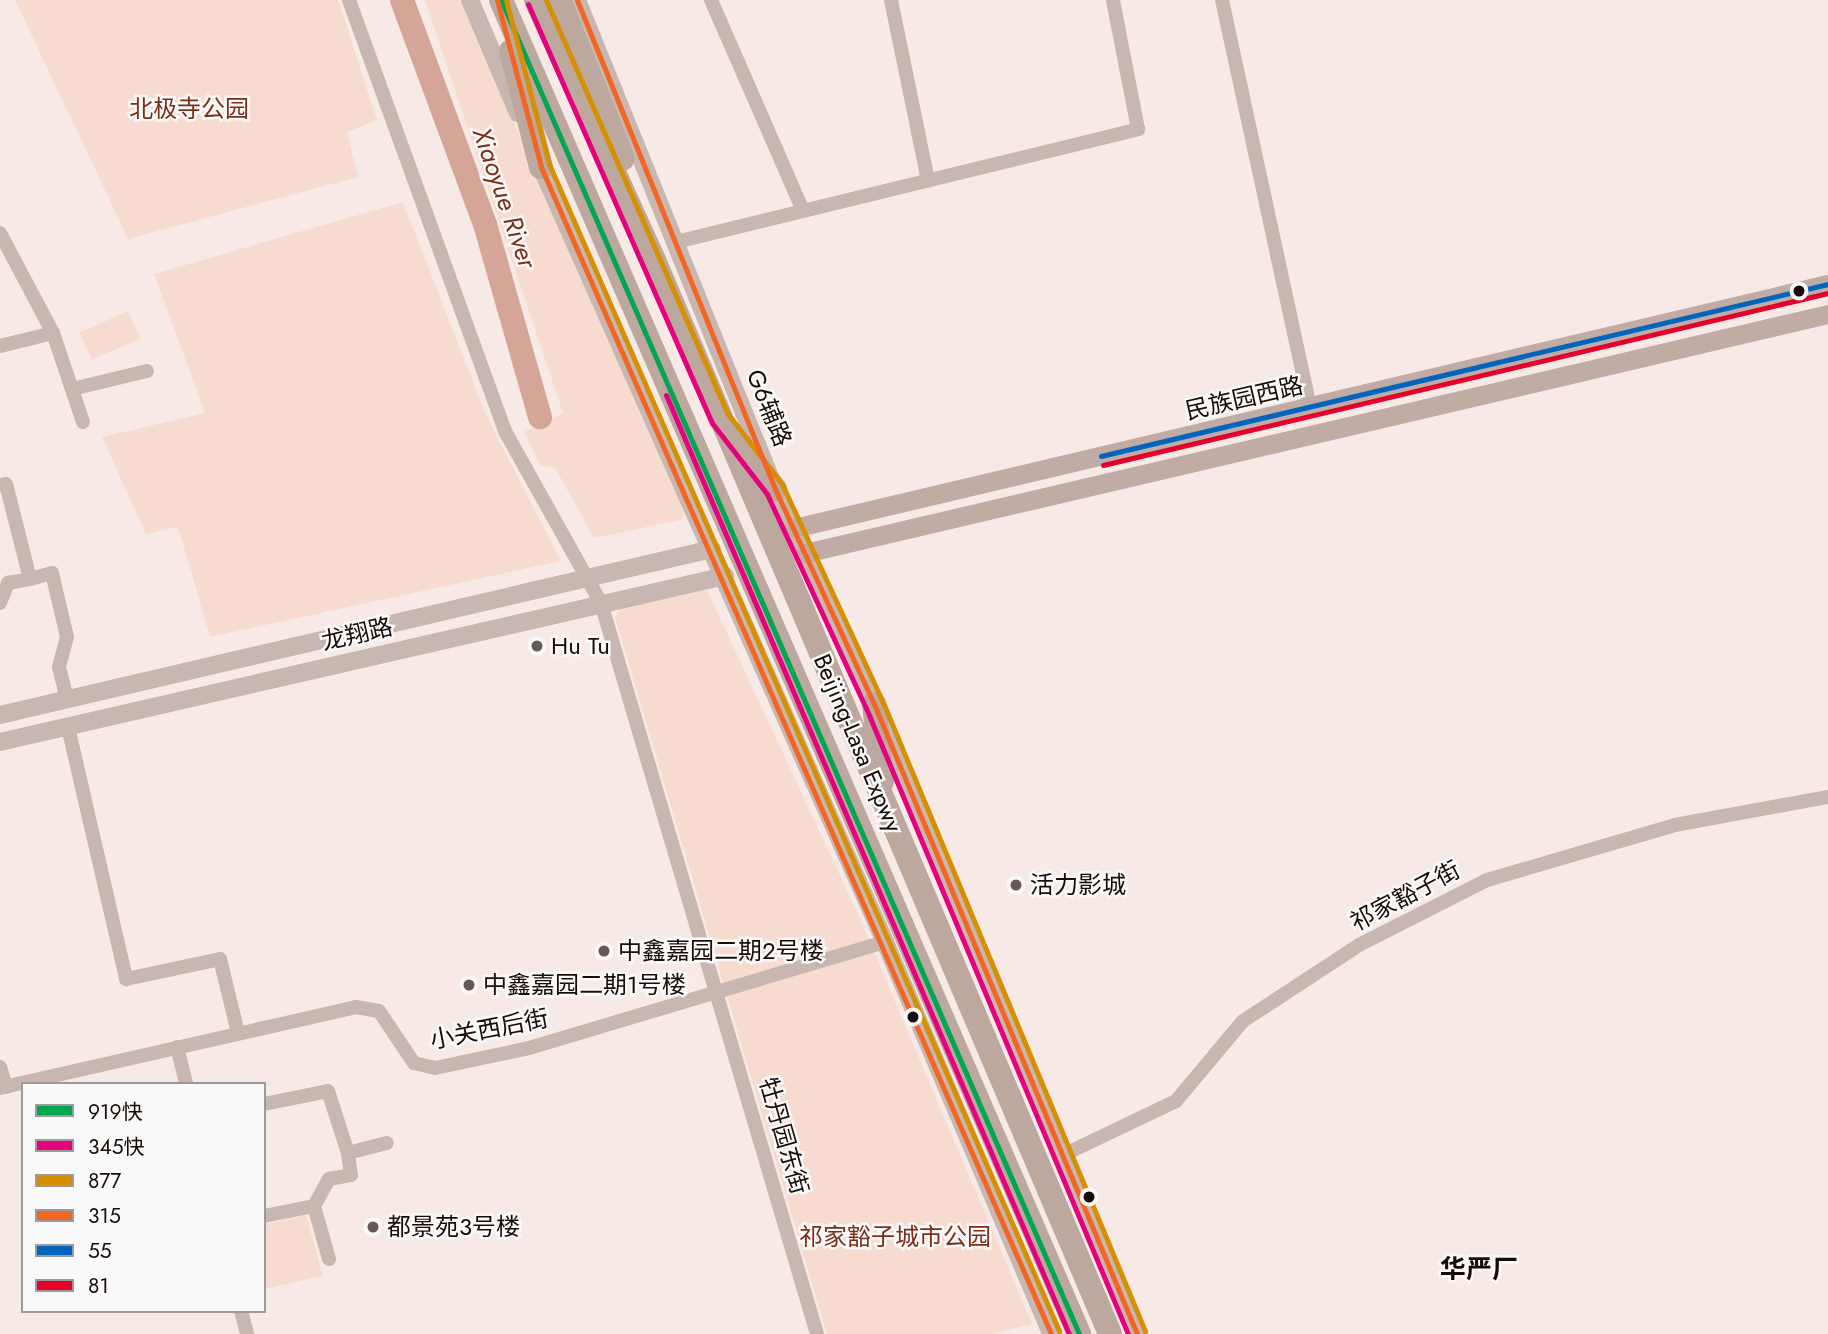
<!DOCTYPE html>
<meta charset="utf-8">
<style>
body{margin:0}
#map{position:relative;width:1828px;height:1334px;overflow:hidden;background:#f7eae6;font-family:Jost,"Noto Sans SC",sans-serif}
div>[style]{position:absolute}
.green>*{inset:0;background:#f7dbd1;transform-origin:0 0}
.river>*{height:24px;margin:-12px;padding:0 12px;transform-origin:12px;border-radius:12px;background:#d5a697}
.minor>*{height:14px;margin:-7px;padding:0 7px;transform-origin:7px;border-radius:7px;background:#c8b7b1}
.tertiary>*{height:18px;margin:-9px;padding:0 9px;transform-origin:9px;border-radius:9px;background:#c8b7b1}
.secondary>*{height:19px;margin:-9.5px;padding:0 9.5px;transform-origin:9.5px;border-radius:9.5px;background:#c0aca5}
.motorway>*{height:24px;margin:-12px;padding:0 12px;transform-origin:12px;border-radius:12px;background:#bda8a0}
.bus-1>*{height:5px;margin:-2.5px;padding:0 2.5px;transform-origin:2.5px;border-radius:2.5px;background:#00a651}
.bus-2>*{height:5px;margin:-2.5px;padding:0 2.5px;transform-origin:2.5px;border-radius:2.5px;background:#e5007d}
.bus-3>*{height:5px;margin:-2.5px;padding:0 2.5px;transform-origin:2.5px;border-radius:2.5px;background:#d68f01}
.bus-4>*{height:5px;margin:-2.5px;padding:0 2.5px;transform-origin:2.5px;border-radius:2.5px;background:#f26522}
.bus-5>*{height:5px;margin:-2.5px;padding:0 2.5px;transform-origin:2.5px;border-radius:2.5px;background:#0065bd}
.bus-6>*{height:5px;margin:-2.5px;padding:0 2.5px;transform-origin:2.5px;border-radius:2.5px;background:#e4002b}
.dots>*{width:19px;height:19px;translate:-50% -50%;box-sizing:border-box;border:4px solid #f9f9f9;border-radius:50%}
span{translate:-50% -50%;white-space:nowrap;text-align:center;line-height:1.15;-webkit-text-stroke:5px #f9f9f9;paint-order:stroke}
.park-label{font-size:24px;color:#7b2f14}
.street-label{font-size:24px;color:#190c08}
.poi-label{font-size:24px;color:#190c08}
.left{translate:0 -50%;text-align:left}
.water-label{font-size:26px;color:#7b2f14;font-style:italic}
.neighbourhood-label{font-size:26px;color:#190c08;font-weight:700}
.legend{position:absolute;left:21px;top:1082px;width:245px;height:231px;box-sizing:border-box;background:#f9f9f9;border:2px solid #9f9a99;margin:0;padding:9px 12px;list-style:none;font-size:21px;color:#190c08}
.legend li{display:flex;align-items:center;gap:14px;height:35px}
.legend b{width:35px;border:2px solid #9f9a99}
</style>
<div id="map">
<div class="green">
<div style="clip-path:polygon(15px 0,338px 0,377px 120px,347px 132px,358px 177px,128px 239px)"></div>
<div style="clip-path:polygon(425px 0,460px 0,686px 510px,681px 520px,594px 538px,555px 468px,540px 465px,524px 432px,563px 413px)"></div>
<div style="clip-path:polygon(403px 202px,486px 415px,561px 561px,210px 637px,178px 527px,146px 534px,102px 437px,205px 413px,154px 274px)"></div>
<div style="left:128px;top:311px;width:30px;height:53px;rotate:66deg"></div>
<div style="clip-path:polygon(707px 590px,858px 914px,1032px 1324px,993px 1334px,827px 1334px,615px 617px,621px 608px)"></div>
<div style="clip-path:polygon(306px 1215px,323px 1276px,264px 1289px,264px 1224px)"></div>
</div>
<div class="river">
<div style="left:402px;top:0;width:239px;rotate:69.7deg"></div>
<div style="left:485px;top:224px;width:201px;rotate:74.1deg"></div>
</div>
<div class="minor">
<div style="left:349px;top:0;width:461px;rotate:70.1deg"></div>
<div style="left:506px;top:433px;width:195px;rotate:60.8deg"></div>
<div style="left:601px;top:603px;width:762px;rotate:73.54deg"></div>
<div style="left:711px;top:0;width:230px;rotate:66.4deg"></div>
<div style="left:891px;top:0;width:184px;rotate:78.4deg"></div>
<div style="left:1222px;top:0;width:417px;rotate:77.8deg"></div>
<div style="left:0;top:233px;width:113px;rotate:62.1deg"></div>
<div style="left:53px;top:333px;width:55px;rotate:166.2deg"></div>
<div style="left:676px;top:242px;width:476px;rotate:-13.7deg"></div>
<div style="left:1138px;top:129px;width:131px;rotate:-101deg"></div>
<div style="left:53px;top:333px;width:94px;rotate:71.4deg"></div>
<div style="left:72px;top:389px;width:77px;rotate:-13.5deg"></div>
<div style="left:0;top:485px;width:6px;rotate:-9deg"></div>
<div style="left:6px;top:484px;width:98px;rotate:75.8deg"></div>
<div style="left:30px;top:579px;width:23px;rotate:-15deg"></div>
<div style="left:52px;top:573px;width:66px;rotate:76.8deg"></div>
<div style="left:67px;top:637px;width:31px;rotate:105deg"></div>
<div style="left:59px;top:667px;width:34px;rotate:76deg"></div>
<div style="left:0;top:603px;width:22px;rotate:-68deg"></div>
<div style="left:8px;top:583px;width:22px;rotate:-10deg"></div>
<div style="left:68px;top:727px;width:259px;rotate:77deg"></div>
<div style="left:126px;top:979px;width:96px;rotate:-12deg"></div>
<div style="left:220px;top:959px;width:76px;rotate:76.3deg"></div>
<div style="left:177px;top:1047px;width:38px;rotate:76deg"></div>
<div style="left:0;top:1067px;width:21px;rotate:73deg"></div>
<div style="left:0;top:1088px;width:365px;rotate:-12.8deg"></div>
<div style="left:356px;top:1007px;width:23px;rotate:10deg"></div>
<div style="left:379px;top:1011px;width:63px;rotate:56.1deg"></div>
<div style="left:414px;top:1063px;width:22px;rotate:13deg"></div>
<div style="left:435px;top:1068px;width:96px;rotate:-12deg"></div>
<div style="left:529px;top:1048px;width:371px;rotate:-16.6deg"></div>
<div style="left:264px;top:1104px;width:65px;rotate:-11.5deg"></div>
<div style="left:328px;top:1091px;width:65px;rotate:72.1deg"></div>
<div style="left:348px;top:1153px;width:40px;rotate:-14.4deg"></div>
<div style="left:1063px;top:1155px;width:125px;rotate:-25.5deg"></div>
<div style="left:1176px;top:1101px;width:104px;rotate:-50.1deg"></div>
<div style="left:1243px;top:1021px;width:139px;rotate:-33.2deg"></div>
<div style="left:1359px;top:945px;width:144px;rotate:-26.9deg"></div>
<div style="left:1487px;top:880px;width:196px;rotate:-16.3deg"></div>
<div style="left:1675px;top:825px;width:156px;rotate:-10.4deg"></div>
<div style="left:264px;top:1216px;width:51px;rotate:-11.3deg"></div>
<div style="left:329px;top:1259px;width:55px;rotate:-105.8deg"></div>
<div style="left:314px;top:1206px;width:31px;rotate:-61deg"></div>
<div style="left:329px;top:1179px;width:22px;rotate:-10deg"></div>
<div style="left:351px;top:1175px;width:22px;rotate:-98deg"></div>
<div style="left:241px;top:1311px;width:24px;rotate:75deg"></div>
</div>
<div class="tertiary">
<div style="left:470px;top:0;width:123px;rotate:67deg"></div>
<div style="left:577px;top:0;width:528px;rotate:67.96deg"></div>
<div style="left:775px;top:489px;width:237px;rotate:65.3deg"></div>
<div style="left:874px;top:704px;width:683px;rotate:67.34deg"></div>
<div style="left:537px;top:158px;width:858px;rotate:66.06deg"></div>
<div style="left:885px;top:942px;width:426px;rotate:67deg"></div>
<div style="left:0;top:715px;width:731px;rotate:-13.12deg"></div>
<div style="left:0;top:742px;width:744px;rotate:-12.9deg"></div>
</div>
<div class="secondary">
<div style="left:794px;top:528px;width:1062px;rotate:-13.28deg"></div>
<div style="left:805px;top:553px;width:1051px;rotate:-13.15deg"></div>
</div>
<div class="motorway">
<div style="left:501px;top:0;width:1454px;rotate:66.57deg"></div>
<div style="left:536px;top:0;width:286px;rotate:65.6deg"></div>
<div style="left:654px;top:260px;width:1167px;rotate:66.99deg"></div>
<div style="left:559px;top:0;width:171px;rotate:68.1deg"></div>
<div style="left:511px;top:51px;width:120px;rotate:75.5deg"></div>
<div style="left:741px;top:445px;width:56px;rotate:52.3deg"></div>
<div style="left:874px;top:704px;width:78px;rotate:84.1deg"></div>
</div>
<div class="bus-1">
<div style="left:501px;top:0;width:1454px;rotate:66.57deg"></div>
</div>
<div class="bus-2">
<div style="left:528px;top:4px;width:458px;rotate:66.3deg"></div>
<div style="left:712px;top:423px;width:90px;rotate:52.2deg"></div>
<div style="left:767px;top:494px;width:236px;rotate:65.2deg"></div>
<div style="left:866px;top:708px;width:679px;rotate:67.29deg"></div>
<div style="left:666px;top:395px;width:1022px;rotate:66.77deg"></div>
</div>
<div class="bus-3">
<div style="left:506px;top:0;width:170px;rotate:75.3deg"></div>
<div style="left:549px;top:164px;width:1274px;rotate:66.39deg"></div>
<div style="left:546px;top:0;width:452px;rotate:66.3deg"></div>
<div style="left:728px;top:414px;width:88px;rotate:52.4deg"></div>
<div style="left:782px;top:484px;width:238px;rotate:65.2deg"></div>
<div style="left:882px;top:700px;width:684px;rotate:67.37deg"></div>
</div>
<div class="bus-4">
<div style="left:497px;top:0;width:173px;rotate:75.2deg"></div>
<div style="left:541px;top:167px;width:1274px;rotate:66.39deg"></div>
<div style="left:577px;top:0;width:528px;rotate:67.96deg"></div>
<div style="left:775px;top:489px;width:237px;rotate:65.3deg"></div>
<div style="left:874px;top:704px;width:683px;rotate:67.34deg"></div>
</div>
<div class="bus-5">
<div style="left:1101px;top:456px;width:747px;rotate:-13.31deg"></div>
</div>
<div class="bus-6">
<div style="left:1103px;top:465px;width:745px;rotate:-13.35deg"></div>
</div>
<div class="dots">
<div style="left:1799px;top:291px;background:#190c08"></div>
<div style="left:537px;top:646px;background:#675a56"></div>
<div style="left:1016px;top:885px;background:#675a56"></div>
<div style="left:604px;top:951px;background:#675a56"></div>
<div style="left:469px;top:985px;background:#675a56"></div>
<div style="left:913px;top:1017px;background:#190c08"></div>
<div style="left:1089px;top:1197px;background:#190c08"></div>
<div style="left:373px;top:1227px;background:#675a56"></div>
</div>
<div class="park-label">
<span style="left:189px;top:109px">北极寺公园</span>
<span style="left:895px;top:1237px">祁家豁子城市公园</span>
</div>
<div class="street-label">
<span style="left:1244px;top:398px;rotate:-13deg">民族园西路</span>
<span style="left:769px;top:408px;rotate:68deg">G6辅路</span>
<span style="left:357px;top:634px;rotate:-13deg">龙翔路</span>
<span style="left:858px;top:743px;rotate:67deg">Beijing-Lasa Expwy</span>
<span style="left:1405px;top:896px;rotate:-28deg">祁家豁子街</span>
<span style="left:489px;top:1029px;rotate:-11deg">小关西后街</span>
<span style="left:784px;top:1136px;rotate:74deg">牡丹园东街</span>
</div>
<div class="poi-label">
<span class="left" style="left:551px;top:646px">Hu Tu</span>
<span class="left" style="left:1030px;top:885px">活力影城</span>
<span class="left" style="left:618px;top:951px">中鑫嘉园二期2号楼</span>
<span class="left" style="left:483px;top:985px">中鑫嘉园二期1号楼</span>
<span class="left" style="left:387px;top:1227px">都景苑3号楼</span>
</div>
<div class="water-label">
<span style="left:504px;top:198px;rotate:71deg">Xiaoyue River</span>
</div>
<div class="neighbourhood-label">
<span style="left:1479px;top:1270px">华严厂</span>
</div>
<ul class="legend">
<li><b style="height:9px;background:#00a651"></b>919快</li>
<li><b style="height:9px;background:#e5007d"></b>345快</li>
<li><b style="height:9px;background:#d68f01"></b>877</li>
<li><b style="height:9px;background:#f26522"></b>315</li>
<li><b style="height:9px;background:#0065bd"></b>55</li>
<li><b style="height:9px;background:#e4002b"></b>81</li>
</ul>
</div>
